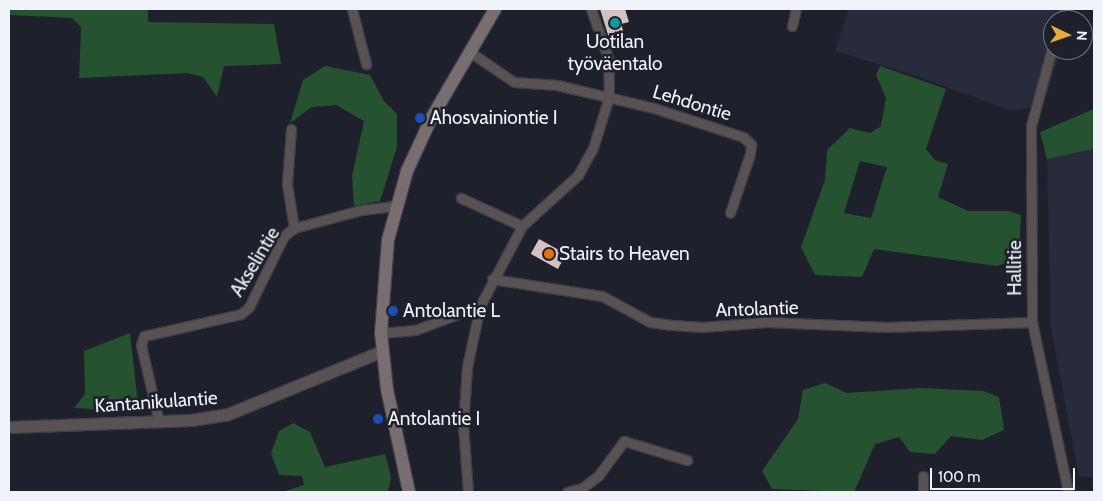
<!DOCTYPE html>
<meta charset="utf-8">
<style>
body{margin:0}
#map{position:relative;width:1103px;height:501px;overflow:hidden;background:#1e202b;font-family:Cabin,sans-serif}
div>[style]{position:absolute}
.built>*{inset:0;background:#272b3b}
.green>*{inset:0;background:#25522f}
.building>*{inset:0;background:#d3c2be;transform-origin:0 0}
.roads{filter:drop-shadow(1px 0 #3c3e48) drop-shadow(-1px 0 #3c3e48) drop-shadow(0 1px #3c3e48) drop-shadow(0 -1px #3c3e48)}
.minor>*{height:9px;margin:-4.5px;padding:0 4.5px;transform-origin:4.5px;border-radius:4.5px;background:#595253}
.tertiary>*{height:11px;margin:-5.5px;padding:0 5.5px;transform-origin:5.5px;border-radius:5.5px;background:#595253}
.secondary>*{height:12px;margin:-6px;padding:0 6px;transform-origin:6px;border-radius:6px;background:#796e6f}
.dots>*{width:14px;height:14px;translate:-50% -50%;box-sizing:border-box;border:2px solid #1e202b;border-radius:50%}
span{translate:-50% -50%;white-space:nowrap;text-align:center;line-height:1.15;-webkit-text-stroke:5px #1e202b;paint-order:stroke}
.poi-label{font-size:19px;color:#f1f3fb}
.left{translate:0 -50%;text-align:left}
.street-label{font-size:19px;color:#f1f3fb}
.frame{position:absolute;inset:0;border:10px solid #f1f3fb;pointer-events:none}
.north{position:absolute;left:1043px;top:10px;width:50px;height:50px;box-sizing:border-box;background:#1e202b;border:1px solid #72747e;border-radius:50%;rotate:93deg;font-size:14px;font-weight:700;line-height:20px;text-align:center;color:#f1f3fb}
.north::after{content:'';display:block;margin:auto;width:18px;height:22px;background:#e7ac36;clip-path:polygon(50% 0,100% 100%,50% 72%,0 100%)}
.scale{position:absolute;left:930px;top:468px;width:145px;height:22px;box-sizing:border-box;border:2px solid #f1f3fb;border-top:0;padding-left:6px;font-size:15px;line-height:18px;white-space:nowrap;color:#f1f3fb;-webkit-text-stroke:4px #1e202b;paint-order:stroke}
</style>
<div id="map">
<div class="built">
<div style="clip-path:polygon(849px 9px,1063px 9px,1060px 20px,1053px 20px,1053px 50px,1061px 50px,1043px 106px,1009px 110px,911px 74px,835px 51px)"></div>
<div style="clip-path:polygon(1094px 149px,1094px 477px,1079px 477px,1051px 328px,1047px 159px)"></div>
</div>
<div class="green">
<div style="clip-path:polygon(9px 9px,148px 9px,148px 22px,274px 24px,281px 64px,224px 66px,217px 97px,203px 77px,188px 73px,79px 78px,81px 27px,72px 18px,9px 15px)"></div>
<div style="clip-path:polygon(325px 66px,370px 75px,384px 101px,397px 114px,397px 147px,380px 201px,354px 206px,352px 176px,364px 121px,336px 105px,312px 107px,290px 123px,303px 80px)"></div>
<div style="clip-path:polygon(evenodd,880px 66px,946px 89px,926px 149px,935px 160px,948px 164px,938px 197px,968px 211px,1008px 211px,1021px 215px,1019px 258px,997px 266px,874px 249px,862px 277px,815px 275px,801px 247px,825px 180px,827px 150px,850px 128px,870px 133px,881px 126px,886px 98px,876px 75px,880px 66px,860px 161px,887px 167px,871px 218px,844px 213px,860px 161px)"></div>
<div style="clip-path:polygon(1094px 109px,1094px 149px,1047px 159px,1040px 132px)"></div>
<div style="clip-path:polygon(130px 333px,139px 412px,74px 408px,85px 394px,84px 351px)"></div>
<div style="clip-path:polygon(825px 383px,847px 393px,921px 388px,984px 391px,999px 397px,1004px 430px,982px 440px,951px 436px,935px 454px,910px 452px,899px 437px,875px 444px,854px 492px,772px 489px,762px 471px,798px 419px,803px 390px)"></div>
<div style="clip-path:polygon(293px 423px,310px 432px,325px 467px,385px 454px,391px 477px,388px 492px,283px 492px,304px 485px,302px 476px,279px 475px,271px 453px,279px 431px)"></div>
</div>
<div class="building">
<div style="clip-path:polygon(600px 9px,625px 9px,629px 22px,621px 24px,624px 33px,609px 38px)"></div>
<div style="left:539px;top:239px;width:31px;height:17px;rotate:29deg"></div>
</div>
<div class="roads">
<div class="minor">
<div style="left:352px;top:9px;width:57px;rotate:75.7deg"></div>
<div style="left:1061px;top:20px;width:12px;rotate:-70deg"></div>
<div style="left:792px;top:26px;width:17px;rotate:-77deg"></div>
<div style="left:1053px;top:44px;width:85px;rotate:105deg"></div>
<div style="left:1031px;top:126px;width:196px;rotate:89.7deg"></div>
<div style="left:1032px;top:322px;width:174px;rotate:78deg"></div>
<div style="left:470px;top:52px;width:53px;rotate:34.3deg"></div>
<div style="left:514px;top:82px;width:43px;rotate:4deg"></div>
<div style="left:557px;top:85px;width:100px;rotate:13.3deg"></div>
<div style="left:654px;top:108px;width:94px;rotate:18deg"></div>
<div style="left:743px;top:137px;width:11px;rotate:41deg"></div>
<div style="left:751px;top:144px;width:10px;rotate:96deg"></div>
<div style="left:750px;top:154px;width:62px;rotate:108.7deg"></div>
<div style="left:291px;top:129px;width:55px;rotate:94.2deg"></div>
<div style="left:287px;top:184px;width:45px;rotate:81deg"></div>
<div style="left:461px;top:198px;width:67px;rotate:24.7deg"></div>
<div style="left:492px;top:279px;width:111px;rotate:8.8deg"></div>
<div style="left:602px;top:296px;width:55px;rotate:28.4deg"></div>
<div style="left:650px;top:322px;width:22px;rotate:8deg"></div>
<div style="left:672px;top:325px;width:30px;rotate:4deg"></div>
<div style="left:702px;top:327px;width:65px;rotate:-4.4deg"></div>
<div style="left:767px;top:322px;width:120px;rotate:2.4deg"></div>
<div style="left:887px;top:327px;width:145px;rotate:-2deg"></div>
<div style="left:381px;top:333px;width:34px;rotate:-5deg"></div>
<div style="left:415px;top:330px;width:69px;rotate:-20.3deg"></div>
<div style="left:159px;top:422px;width:79px;rotate:-103.2deg"></div>
<div style="left:141px;top:345px;width:9px;rotate:-72deg"></div>
<div style="left:144px;top:336px;width:99px;rotate:-12.8deg"></div>
<div style="left:241px;top:314px;width:11px;rotate:-41deg"></div>
<div style="left:249px;top:307px;width:79px;rotate:-63.8deg"></div>
<div style="left:284px;top:236px;width:13px;rotate:-39deg"></div>
<div style="left:294px;top:228px;width:69px;rotate:-15deg"></div>
<div style="left:361px;top:210px;width:35px;rotate:-7deg"></div>
<div style="left:468px;top:492px;width:66px;rotate:-94.3deg"></div>
<div style="left:463px;top:426px;width:59px;rotate:-86.1deg"></div>
<div style="left:467px;top:367px;width:62px;rotate:-78deg"></div>
<div style="left:480px;top:306px;width:90px;rotate:-62.3deg"></div>
<div style="left:522px;top:226px;width:76px;rotate:-42.3deg"></div>
<div style="left:578px;top:175px;width:31px;rotate:-61deg"></div>
<div style="left:593px;top:148px;width:53px;rotate:-72.6deg"></div>
<div style="left:609px;top:97px;width:39px;rotate:-91deg"></div>
<div style="left:608px;top:58px;width:52px;rotate:-109.1deg"></div>
<div style="left:567px;top:492px;width:16px;rotate:-15deg"></div>
<div style="left:582px;top:488px;width:20px;rotate:-37deg"></div>
<div style="left:598px;top:476px;width:44px;rotate:-53.4deg"></div>
<div style="left:624px;top:441px;width:66px;rotate:16.8deg"></div>
<div style="left:923px;top:492px;width:16px;rotate:-90deg"></div>
</div>
<div class="tertiary">
<div style="left:9px;top:427px;width:182px;rotate:-2.2deg"></div>
<div style="left:191px;top:420px;width:37px;rotate:-9deg"></div>
<div style="left:228px;top:414px;width:166px;rotate:-22.2deg"></div>
</div>
<div class="secondary">
<div style="left:409px;top:492px;width:105px;rotate:-102.1deg"></div>
<div style="left:387px;top:389px;width:56px;rotate:-96.1deg"></div>
<div style="left:381px;top:333px;width:93px;rotate:-85.7deg"></div>
<div style="left:388px;top:240px;width:72px;rotate:-74.6deg"></div>
<div style="left:407px;top:171px;width:60px;rotate:-65.2deg"></div>
<div style="left:432px;top:117px;width:125px;rotate:-59.7deg"></div>
</div>
</div>
<div class="dots">
<div style="left:615px;top:23px;background:#0f9aa8"></div>
<div style="left:420px;top:118px;background:#1a4fb4"></div>
<div style="left:549px;top:254px;background:#e8710a"></div>
<div style="left:393px;top:311px;background:#1a4fb4"></div>
<div style="left:378px;top:419px;background:#1a4fb4"></div>
</div>
<div class="poi-label">
<span style="left:615px;top:53px">Uotilan<br>työväentalo</span>
<span class="left" style="left:430px;top:118px">Ahosvainiontie I</span>
<span class="left" style="left:559px;top:254px">Stairs to Heaven</span>
<span class="left" style="left:403px;top:311px">Antolantie L</span>
<span class="left" style="left:388px;top:419px">Antolantie I</span>
</div>
<div class="street-label">
<span style="left:692px;top:103px;rotate:17deg">Lehdontie</span>
<span style="left:255px;top:262px;rotate:-59deg">Akselintie</span>
<span style="left:1015px;top:268px;rotate:-90deg">Hallitie</span>
<span style="left:757px;top:309px;rotate:-2deg">Antolantie</span>
<span style="left:156px;top:402px;rotate:-4deg">Kantanikulantie</span>
</div>
<div class="frame"></div>
<div class="north">N</div>
<div class="scale">100 m</div>
</div>
